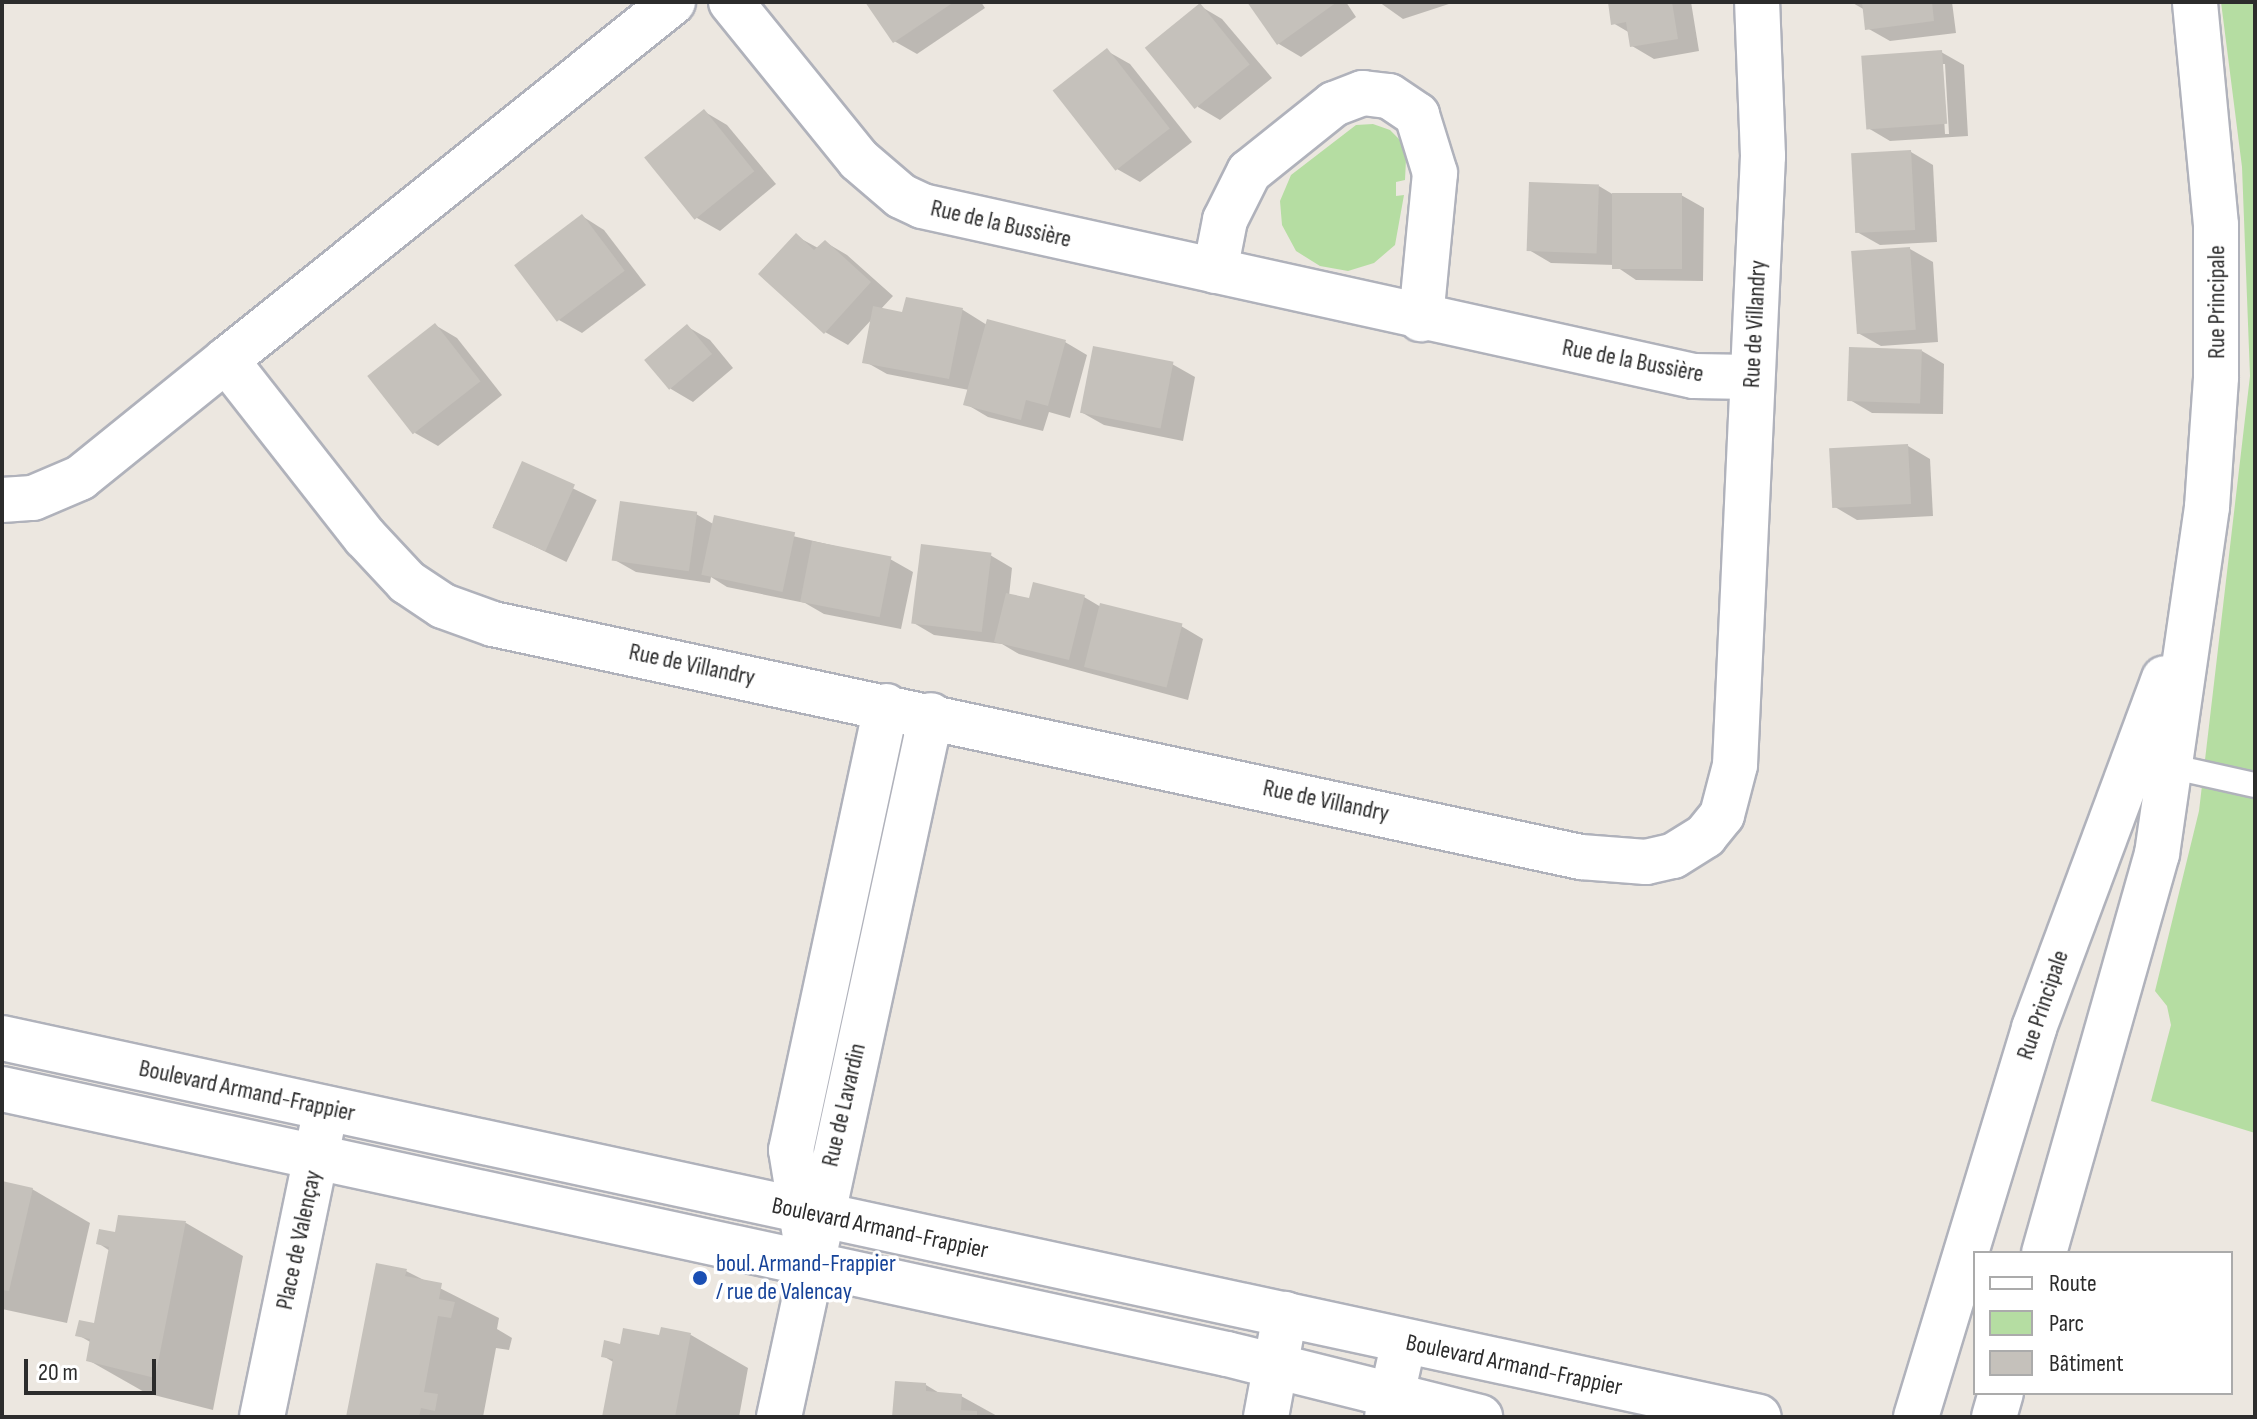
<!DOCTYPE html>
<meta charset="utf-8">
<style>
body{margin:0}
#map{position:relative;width:2257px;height:1419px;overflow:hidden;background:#ece7e0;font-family:"Sofia Sans Condensed",sans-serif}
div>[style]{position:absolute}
.green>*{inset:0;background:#b5dda2}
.shadow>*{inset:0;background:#0003;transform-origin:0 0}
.building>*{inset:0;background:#c5c1bb;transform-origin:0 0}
.roads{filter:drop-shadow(2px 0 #b0b2bb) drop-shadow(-2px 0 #b0b2bb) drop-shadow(0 2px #b0b2bb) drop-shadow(0 -2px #b0b2bb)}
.lane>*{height:24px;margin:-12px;padding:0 12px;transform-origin:12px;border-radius:12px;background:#fff}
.street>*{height:44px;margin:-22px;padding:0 22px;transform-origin:22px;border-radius:22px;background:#fff}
.secondary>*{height:44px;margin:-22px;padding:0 22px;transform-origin:22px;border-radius:22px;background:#fff}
.dots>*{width:22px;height:22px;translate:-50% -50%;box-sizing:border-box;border:4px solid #fff;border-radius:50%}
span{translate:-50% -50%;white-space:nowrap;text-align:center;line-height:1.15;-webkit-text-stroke:7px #fff;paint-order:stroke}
.street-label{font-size:24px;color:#2c2c2c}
.transit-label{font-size:24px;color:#164399}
.left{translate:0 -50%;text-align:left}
.frame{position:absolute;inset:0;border:4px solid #2c2c2c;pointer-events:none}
.legend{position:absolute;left:1973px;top:1251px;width:260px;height:144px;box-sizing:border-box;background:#fff;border:2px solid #ababab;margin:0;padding:10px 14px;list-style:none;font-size:24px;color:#2c2c2c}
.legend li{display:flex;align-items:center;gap:16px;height:40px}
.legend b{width:40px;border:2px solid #ababab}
.scale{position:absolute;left:24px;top:1359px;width:132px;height:36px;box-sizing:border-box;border:4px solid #2c2c2c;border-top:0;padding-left:10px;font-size:24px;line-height:28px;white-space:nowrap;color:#2c2c2c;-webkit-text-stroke:6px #fff;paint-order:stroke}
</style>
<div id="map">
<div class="green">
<div style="clip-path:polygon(2221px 2px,2255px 2px,2255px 1133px,2151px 1101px,2171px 1025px,2167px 1006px,2155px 991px,2199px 811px,2250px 376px,2242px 167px)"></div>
<div style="clip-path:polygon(1373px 124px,1390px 130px,1401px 141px,1406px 159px,1405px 180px,1396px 182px,1396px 196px,1404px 195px,1395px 245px,1374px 263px,1348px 271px,1320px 266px,1296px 251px,1282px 225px,1280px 201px,1291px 175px,1356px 125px)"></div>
</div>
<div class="shadow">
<div style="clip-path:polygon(868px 2px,981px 2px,985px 8px,917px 54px,894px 41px)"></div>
<div style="clip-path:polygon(1249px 2px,1346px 2px,1356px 17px,1301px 57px,1279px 44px)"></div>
<div style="clip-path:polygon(1379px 2px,1455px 2px,1403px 19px)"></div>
<div style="clip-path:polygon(1610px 2px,1691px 2px,1699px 51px,1654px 59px,1632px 46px,1630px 33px,1613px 23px)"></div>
<div style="clip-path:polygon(1851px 2px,1952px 2px,1956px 33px,1890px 41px,1867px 28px,1865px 10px)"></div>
<div style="clip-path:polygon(1200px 6px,1222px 19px,1272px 78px,1220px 120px,1198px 107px)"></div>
<div style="clip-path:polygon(1107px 51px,1130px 64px,1192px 142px,1140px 182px,1117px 169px)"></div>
<div style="clip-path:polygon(evenodd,1941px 52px,1964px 65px,1968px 136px,1890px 141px,1868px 128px,1941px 52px,1941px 64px,1945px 64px,1949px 134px,1945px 134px,1941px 64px)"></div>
<div style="clip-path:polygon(705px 112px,727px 125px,776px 184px,720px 231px,697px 218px)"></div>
<div style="clip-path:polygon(1911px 152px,1933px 165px,1937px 242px,1880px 245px,1857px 232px)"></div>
<div style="clip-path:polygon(1599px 186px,1614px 195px,1681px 195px,1704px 208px,1703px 281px,1636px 280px,1614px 265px,1551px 263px,1529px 250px)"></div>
<div style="clip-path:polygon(582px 216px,604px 230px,646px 285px,582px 333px,559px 320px)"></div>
<div style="clip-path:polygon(796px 236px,818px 248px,825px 242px,847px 255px,893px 296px,880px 310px,904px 314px,907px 299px,963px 310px,987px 325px,1065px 342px,1087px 355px,1070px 418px,1049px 412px,1043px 431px,988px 417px,966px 404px,969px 390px,887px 374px,864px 361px,873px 318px,848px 345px,825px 332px)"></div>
<div style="clip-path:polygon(1910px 249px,1933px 262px,1938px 342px,1881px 346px,1858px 333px)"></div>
<div style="clip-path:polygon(435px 325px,457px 338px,502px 395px,438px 446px,415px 433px)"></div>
<div style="clip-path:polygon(688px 327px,710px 340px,733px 368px,693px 402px,671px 389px,647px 360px)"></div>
<div style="clip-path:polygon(1922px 351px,1944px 364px,1943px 414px,1872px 413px,1850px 400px)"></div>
<div style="clip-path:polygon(1172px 364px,1195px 377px,1183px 441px,1104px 425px,1081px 412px)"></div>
<div style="clip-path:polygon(1908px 446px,1930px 459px,1933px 516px,1857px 520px,1835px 507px)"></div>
<div style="left:523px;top:464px;width:82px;height:69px;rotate:26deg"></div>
<div style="clip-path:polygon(696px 514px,715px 525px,716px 518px,890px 559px,913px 572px,901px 629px,824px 614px,805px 603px,727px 587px,711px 577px,710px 583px,636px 572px,613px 559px)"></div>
<div style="clip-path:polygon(990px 555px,1012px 568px,1009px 596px,1031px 601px,1084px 597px,1101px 607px,1181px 626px,1203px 639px,1188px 700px,1019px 654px,1002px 644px,934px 635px,912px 622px)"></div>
<div style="clip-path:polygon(2px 1183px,32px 1189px,90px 1223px,67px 1323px,2px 1309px)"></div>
<div style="clip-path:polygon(120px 1217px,186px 1223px,243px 1256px,213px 1410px,146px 1393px,88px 1360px,92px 1343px,78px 1335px,95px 1325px,110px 1251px,98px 1243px,117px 1234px)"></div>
<div style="clip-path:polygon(406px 1271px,499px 1318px,497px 1329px,512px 1338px,509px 1350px,496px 1348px,483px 1417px,349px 1417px)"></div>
<div style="clip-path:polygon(691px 1335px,748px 1368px,739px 1417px,604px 1417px,615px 1363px,603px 1356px,621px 1346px)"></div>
<div style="clip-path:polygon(926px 1385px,941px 1394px,961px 1396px,999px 1417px,894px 1417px)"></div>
</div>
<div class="building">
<div style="clip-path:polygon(865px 2px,954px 2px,893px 43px)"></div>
<div style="clip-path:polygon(1247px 2px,1337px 2px,1277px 45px)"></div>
<div style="clip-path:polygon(1608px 2px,1672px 2px,1678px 39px,1630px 47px,1626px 22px,1611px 25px)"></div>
<div style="clip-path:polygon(1862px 2px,1932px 2px,1934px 21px,1865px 30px)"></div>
<div style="left:1200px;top:3px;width:79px;height:71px;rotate:51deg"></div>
<div style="left:1107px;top:48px;width:102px;height:69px;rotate:52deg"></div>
<div style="left:1942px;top:50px;width:74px;height:81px;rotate:86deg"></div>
<div style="left:704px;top:109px;width:80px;height:77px;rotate:51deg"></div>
<div style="left:1911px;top:150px;width:80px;height:60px;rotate:87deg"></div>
<div style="left:1529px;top:182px;width:70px;height:69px;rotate:2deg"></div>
<div style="left:1612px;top:193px;width:70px;height:76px"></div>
<div style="left:582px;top:214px;width:71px;height:85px;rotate:53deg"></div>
<div style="clip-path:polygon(796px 233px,814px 250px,825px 240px,871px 282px,824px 334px,758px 274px)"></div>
<div style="left:1910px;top:247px;width:83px;height:59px;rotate:86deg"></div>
<div style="clip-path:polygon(906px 297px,963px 308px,949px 379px,862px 363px,873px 306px,902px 312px)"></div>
<div style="clip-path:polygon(987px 319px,1066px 340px,1048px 406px,1026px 400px,1021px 420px,963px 405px)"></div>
<div style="left:435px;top:323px;width:74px;height:86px;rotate:52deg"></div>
<div style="left:687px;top:324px;width:39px;height:56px;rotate:50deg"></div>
<div style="left:1093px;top:346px;width:82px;height:68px;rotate:11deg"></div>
<div style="left:1849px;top:347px;width:73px;height:54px;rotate:2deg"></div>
<div style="left:1908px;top:444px;width:60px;height:79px;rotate:87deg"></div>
<div style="left:522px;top:461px;width:58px;height:73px;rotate:24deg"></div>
<div style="left:620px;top:501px;width:78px;height:60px;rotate:8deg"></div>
<div style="left:714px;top:515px;width:83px;height:61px;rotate:12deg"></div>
<div style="left:812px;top:541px;width:81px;height:62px;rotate:11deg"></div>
<div style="left:921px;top:544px;width:71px;height:80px;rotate:7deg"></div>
<div style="clip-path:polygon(1033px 582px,1085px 595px,1069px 660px,994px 642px,1006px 593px,1029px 598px)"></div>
<div style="left:1100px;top:603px;width:85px;height:66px;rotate:14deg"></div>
<div style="clip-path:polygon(2px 1181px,33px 1188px,9px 1291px,2px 1290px)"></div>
<div style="clip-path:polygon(118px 1215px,186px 1221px,155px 1378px,86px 1361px,90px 1339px,75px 1336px,79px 1320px,94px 1323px,109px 1247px,96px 1244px,99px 1229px,115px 1232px)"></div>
<div style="clip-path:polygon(376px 1263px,407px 1269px,405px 1276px,442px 1283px,439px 1299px,455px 1302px,451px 1318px,438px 1316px,424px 1392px,438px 1394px,435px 1411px,421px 1408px,419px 1417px,346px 1417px)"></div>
<div style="clip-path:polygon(661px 1327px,691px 1333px,675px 1417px,602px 1417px,613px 1359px,601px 1357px,604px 1340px,620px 1344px,623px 1328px,659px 1335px)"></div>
<div style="clip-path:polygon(895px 1381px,926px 1383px,926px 1391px,962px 1394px,961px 1410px,977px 1411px,977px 1417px,892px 1417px)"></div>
</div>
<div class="roads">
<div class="lane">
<div style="left:2160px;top:764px;width:97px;rotate:12.5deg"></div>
</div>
<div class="street">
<div style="left:673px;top:2px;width:573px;rotate:141.31deg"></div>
<div style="left:226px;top:360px;width:225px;rotate:51.9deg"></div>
<div style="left:365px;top:537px;width:62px;rotate:47deg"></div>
<div style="left:407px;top:582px;width:43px;rotate:33.7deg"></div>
<div style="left:443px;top:606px;width:53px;rotate:19.8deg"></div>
<div style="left:493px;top:624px;width:1113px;rotate:12.09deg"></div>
<div style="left:1581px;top:857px;width:65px;rotate:4.4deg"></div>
<div style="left:1646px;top:862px;width:28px;rotate:-13deg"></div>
<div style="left:1673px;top:856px;width:38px;rotate:-32deg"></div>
<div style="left:1705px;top:836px;width:27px;rotate:-51deg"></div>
<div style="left:1722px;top:815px;width:52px;rotate:-75.4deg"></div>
<div style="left:1735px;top:765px;width:610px;rotate:-87.37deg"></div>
<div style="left:1763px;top:156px;width:154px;rotate:-92.2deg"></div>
<div style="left:731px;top:2px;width:203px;rotate:51deg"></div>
<div style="left:859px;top:160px;width:55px;rotate:40.6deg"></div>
<div style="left:901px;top:196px;width:23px;rotate:25deg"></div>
<div style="left:922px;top:206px;width:790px;rotate:12.42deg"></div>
<div style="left:1694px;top:376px;width:57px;rotate:1deg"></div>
<div style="left:1215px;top:271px;width:52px;rotate:-78.9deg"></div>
<div style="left:1225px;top:220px;width:54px;rotate:-63.4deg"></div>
<div style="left:1249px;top:172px;width:109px;rotate:-38.7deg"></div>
<div style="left:1334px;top:104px;width:31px;rotate:-21deg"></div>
<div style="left:1363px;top:93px;width:26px;rotate:7deg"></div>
<div style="left:1389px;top:96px;width:34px;rotate:34deg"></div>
<div style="left:1417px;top:115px;width:61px;rotate:72.8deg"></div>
<div style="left:1435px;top:173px;width:147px;rotate:95.5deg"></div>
<div style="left:2px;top:500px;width:31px;rotate:-4deg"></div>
<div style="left:33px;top:498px;width:51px;rotate:-23.1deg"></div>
<div style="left:80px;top:478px;width:188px;rotate:-38.9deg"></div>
<div style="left:805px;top:1236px;width:87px;rotate:-99.2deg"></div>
<div style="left:791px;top:1150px;width:454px;rotate:-77.9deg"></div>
<div style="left:262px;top:1417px;width:315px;rotate:-78.3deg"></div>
<div style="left:779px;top:1417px;width:718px;rotate:-77.78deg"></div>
<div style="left:1266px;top:1417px;width:105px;rotate:-79.5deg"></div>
<div style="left:1387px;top:1417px;width:78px;rotate:-77.4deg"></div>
</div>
<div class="secondary">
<div style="left:2px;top:1038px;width:1797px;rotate:12.17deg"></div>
<div style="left:2px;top:1089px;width:1253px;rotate:12.21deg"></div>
<div style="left:1227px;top:1354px;width:261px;rotate:14deg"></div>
<div style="left:2044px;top:1253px;width:415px;rotate:-74.2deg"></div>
<div style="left:2157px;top:854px;width:351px;rotate:-81.8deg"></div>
<div style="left:2207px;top:507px;width:130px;rotate:-86deg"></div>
<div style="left:2216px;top:377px;width:152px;rotate:-90deg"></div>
<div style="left:2216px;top:225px;width:224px;rotate:-95.4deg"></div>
<div style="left:1916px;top:1417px;width:407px;rotate:-73.1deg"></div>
<div style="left:2034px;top:1028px;width:373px;rotate:-69.6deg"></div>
<div style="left:1994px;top:1417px;width:25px;rotate:-74deg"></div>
</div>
</div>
<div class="dots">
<div style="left:700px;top:1278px;background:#1a4fb4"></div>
</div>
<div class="street-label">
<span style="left:1001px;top:224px;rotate:13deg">Rue de la Bussière</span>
<span style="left:2217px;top:302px;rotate:-90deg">Rue Principale</span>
<span style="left:1755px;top:324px;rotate:-87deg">Rue de Villandry</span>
<span style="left:1633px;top:361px;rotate:11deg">Rue de la Bussière</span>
<span style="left:692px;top:665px;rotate:12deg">Rue de Villandry</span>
<span style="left:1326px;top:801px;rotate:12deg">Rue de Villandry</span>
<span style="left:2043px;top:1005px;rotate:-71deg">Rue Principale</span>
<span style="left:247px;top:1091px;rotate:12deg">Boulevard Armand-Frappier</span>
<span style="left:844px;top:1105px;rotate:-77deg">Rue de Lavardin</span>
<span style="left:880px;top:1228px;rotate:12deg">Boulevard Armand-Frappier</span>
<span style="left:299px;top:1240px;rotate:-78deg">Place de Valençay</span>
<span style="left:1514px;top:1365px;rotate:12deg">Boulevard Armand-Frappier</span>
</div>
<div class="transit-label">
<span class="left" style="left:716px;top:1278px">boul. Armand-Frappier<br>/ rue de Valencay</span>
</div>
<div class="frame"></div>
<ul class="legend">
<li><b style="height:10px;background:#fff"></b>Route</li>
<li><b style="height:22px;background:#b5dda2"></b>Parc</li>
<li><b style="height:22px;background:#c5c1bb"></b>Bâtiment</li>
</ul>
<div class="scale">20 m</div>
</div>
